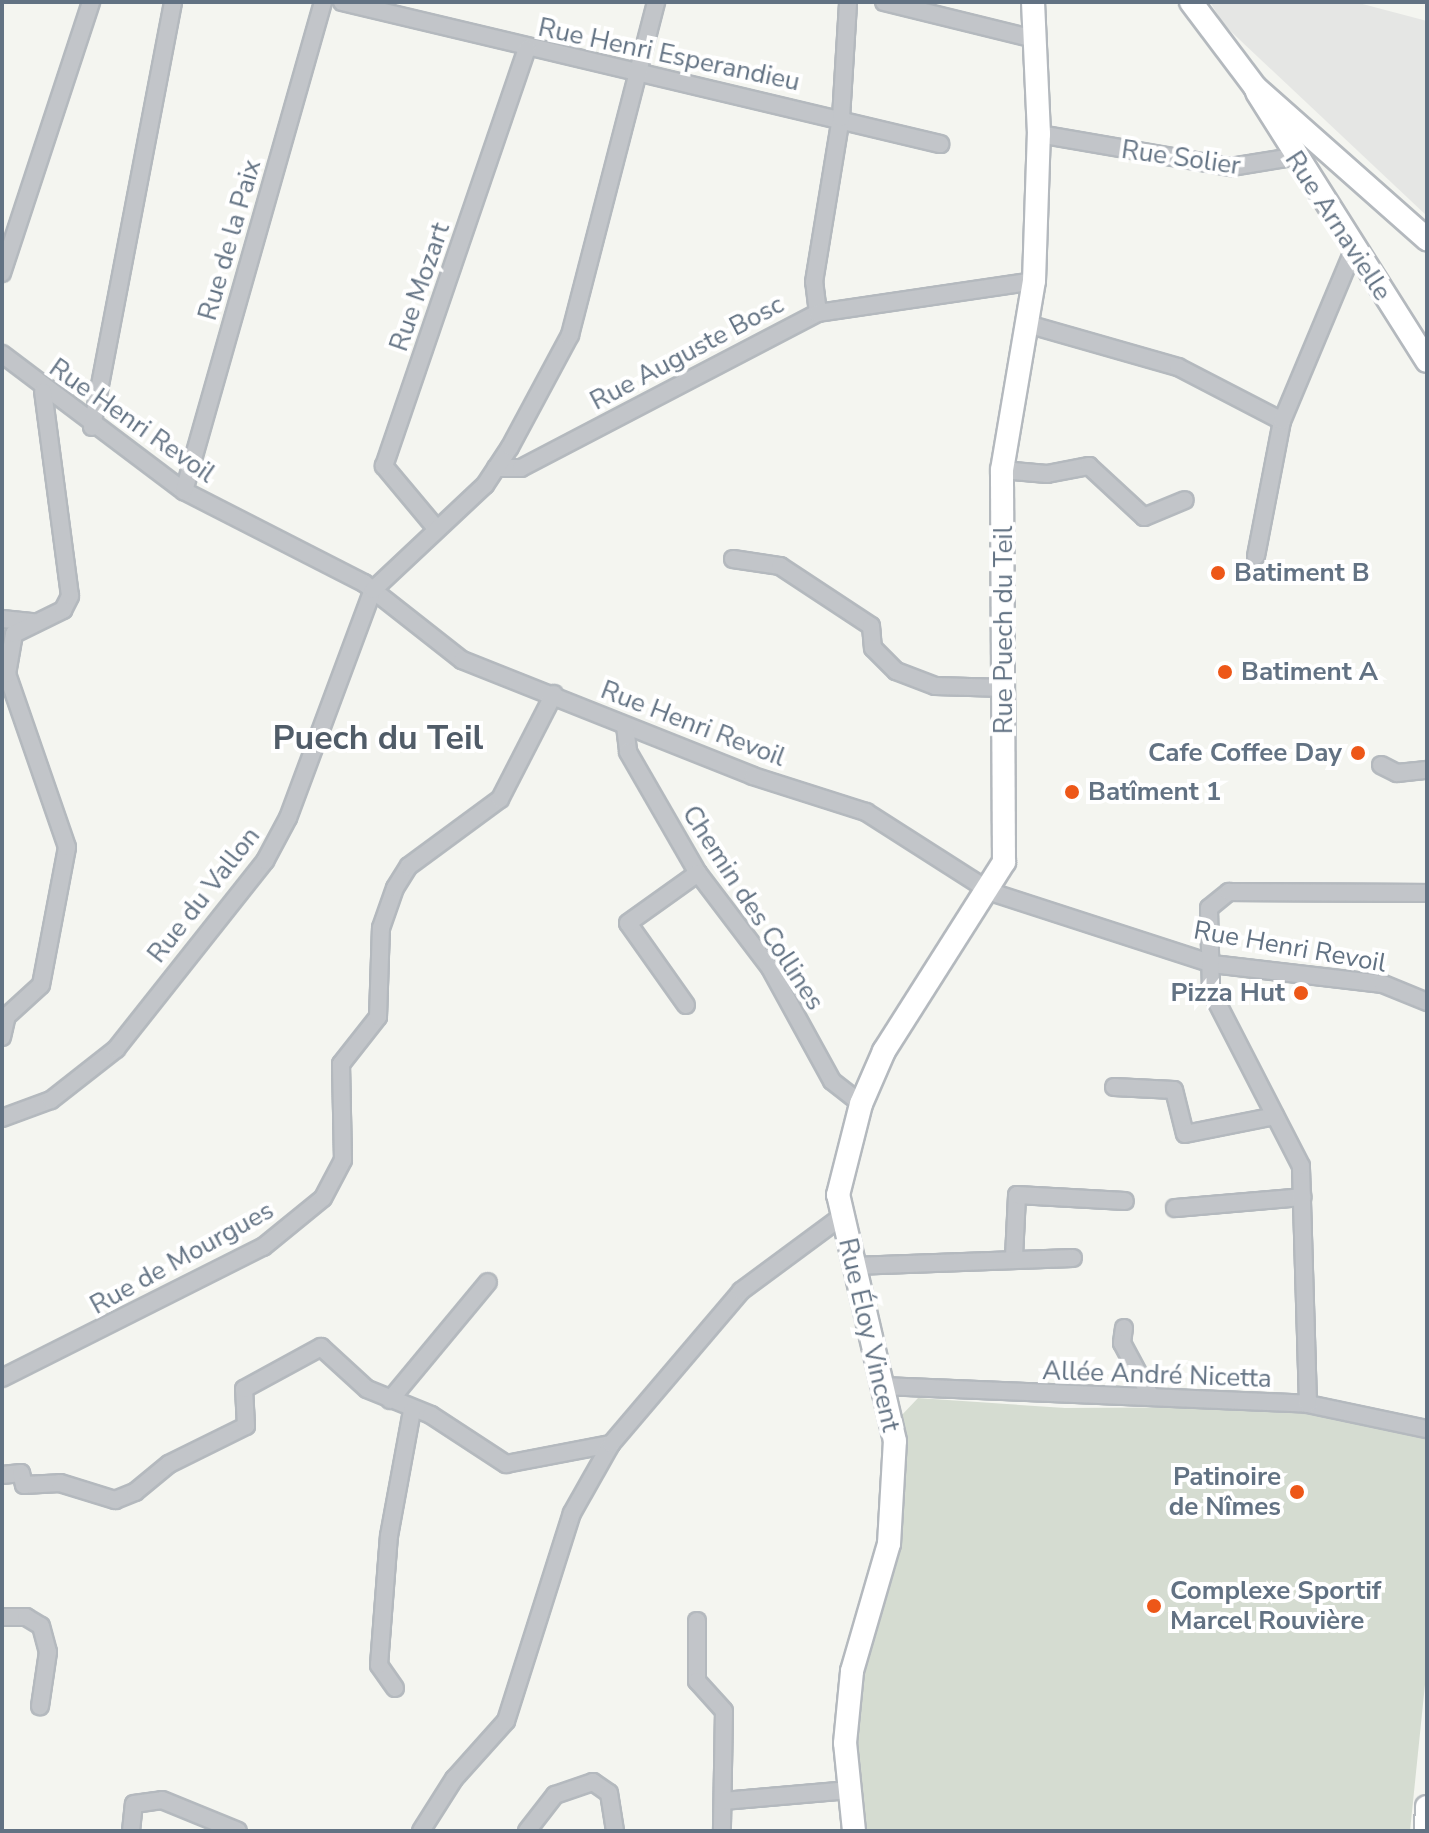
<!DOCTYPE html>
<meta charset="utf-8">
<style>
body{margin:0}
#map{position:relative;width:1429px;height:1833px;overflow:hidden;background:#f4f5f0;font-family:"Nunito Sans",sans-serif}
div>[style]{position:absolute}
.built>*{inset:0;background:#e5e6e4}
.green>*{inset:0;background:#d5dcd1}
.roads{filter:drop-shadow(2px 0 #b4b9be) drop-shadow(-2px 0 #b4b9be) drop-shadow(0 2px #b4b9be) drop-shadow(0 -2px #b4b9be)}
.street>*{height:16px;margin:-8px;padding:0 8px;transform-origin:8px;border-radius:8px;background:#c2c5c9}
.secondary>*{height:22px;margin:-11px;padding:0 11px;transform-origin:11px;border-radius:11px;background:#fff}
.dots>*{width:22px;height:22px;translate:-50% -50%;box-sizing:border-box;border:4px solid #fff;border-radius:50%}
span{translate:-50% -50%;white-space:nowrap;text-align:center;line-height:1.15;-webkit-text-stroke:8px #fff;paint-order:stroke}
.street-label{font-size:26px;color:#627283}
.poi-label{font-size:26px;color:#627283;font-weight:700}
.left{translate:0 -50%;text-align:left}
.right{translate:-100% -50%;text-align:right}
.district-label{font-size:34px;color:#505c68;font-weight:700}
.frame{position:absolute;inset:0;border:4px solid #627283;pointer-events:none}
</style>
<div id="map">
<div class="built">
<div style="clip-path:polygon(1210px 2px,1355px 2px,1427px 21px,1427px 216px,1224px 25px)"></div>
</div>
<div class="green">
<div style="clip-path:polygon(918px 1398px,1065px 1408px,1242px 1407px,1387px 1421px,1427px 1433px,1427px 1665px,1410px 1831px,865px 1831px,858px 1742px,867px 1648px,902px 1531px,900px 1417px)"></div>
</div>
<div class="roads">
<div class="street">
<div style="left:342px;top:2px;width:615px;rotate:13.36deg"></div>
<div style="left:884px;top:2px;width:155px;rotate:13.8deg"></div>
<div style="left:1039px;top:134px;width:195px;rotate:9.8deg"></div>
<div style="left:1231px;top:167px;width:63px;rotate:-9.2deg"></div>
<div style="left:2px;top:273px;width:285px;rotate:-71.8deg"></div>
<div style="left:818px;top:313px;width:31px;rotate:-97deg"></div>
<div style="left:814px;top:282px;width:166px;rotate:-80.7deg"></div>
<div style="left:841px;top:118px;width:116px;rotate:-86.5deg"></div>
<div style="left:1027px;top:324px;width:157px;rotate:15.9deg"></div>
<div style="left:1178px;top:367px;width:117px;rotate:27.4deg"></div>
<div style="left:2px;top:354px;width:228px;rotate:37deg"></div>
<div style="left:184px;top:491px;width:202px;rotate:27.1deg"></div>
<div style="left:364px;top:583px;width:125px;rotate:38.2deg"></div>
<div style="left:462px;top:660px;width:313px;rotate:21.7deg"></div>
<div style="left:753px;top:776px;width:119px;rotate:17.7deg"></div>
<div style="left:866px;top:812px;width:148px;rotate:32.6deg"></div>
<div style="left:991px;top:892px;width:232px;rotate:18deg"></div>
<div style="left:1212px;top:964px;width:172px;rotate:6.7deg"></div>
<div style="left:1383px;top:984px;width:48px;rotate:22.2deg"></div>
<div style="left:92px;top:427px;width:433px;rotate:-79.2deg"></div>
<div style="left:496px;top:468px;width:25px"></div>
<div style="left:521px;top:468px;width:335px;rotate:-27.6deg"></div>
<div style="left:818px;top:313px;width:218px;rotate:-8.4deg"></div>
<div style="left:1002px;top:470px;width:45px;rotate:5.1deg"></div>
<div style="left:1047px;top:474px;width:43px;rotate:-10.8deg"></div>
<div style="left:1089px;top:466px;width:75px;rotate:42.8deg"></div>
<div style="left:1144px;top:517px;width:44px;rotate:-22.5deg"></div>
<div style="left:184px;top:491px;width:508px;rotate:-74.13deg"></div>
<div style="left:435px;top:527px;width:80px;rotate:-129.9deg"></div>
<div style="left:384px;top:466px;width:441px;rotate:-71.1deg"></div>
<div style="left:1256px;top:556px;width:137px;rotate:-79.1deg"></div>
<div style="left:1282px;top:421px;width:184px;rotate:-67.3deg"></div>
<div style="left:733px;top:559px;width:48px;rotate:8.5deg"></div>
<div style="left:780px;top:566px;width:109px;rotate:33.4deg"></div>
<div style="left:871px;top:626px;width:22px;rotate:85deg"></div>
<div style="left:873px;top:648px;width:33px;rotate:45deg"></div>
<div style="left:896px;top:671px;width:42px;rotate:21deg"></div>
<div style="left:935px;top:686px;width:70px;rotate:1.6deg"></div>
<div style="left:2px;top:619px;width:31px;rotate:6deg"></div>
<div style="left:625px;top:726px;width:26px;rotate:83deg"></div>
<div style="left:628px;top:752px;width:140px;rotate:60deg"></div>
<div style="left:698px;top:873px;width:119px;rotate:52.8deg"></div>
<div style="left:770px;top:968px;width:129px;rotate:61.2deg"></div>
<div style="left:832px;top:1081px;width:37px;rotate:38deg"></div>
<div style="left:1381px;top:765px;width:18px;rotate:27deg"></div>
<div style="left:1397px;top:773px;width:30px;rotate:-6deg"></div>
<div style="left:686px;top:1005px;width:100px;rotate:-125.3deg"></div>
<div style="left:628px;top:923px;width:86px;rotate:-35.5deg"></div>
<div style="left:2px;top:1037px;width:22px;rotate:-77deg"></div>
<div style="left:7px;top:1016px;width:46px;rotate:-42.4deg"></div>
<div style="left:41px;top:985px;width:140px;rotate:-79.3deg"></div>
<div style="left:67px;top:847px;width:183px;rotate:-109.1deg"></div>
<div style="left:7px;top:674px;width:41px;rotate:-80.1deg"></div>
<div style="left:14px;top:634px;width:55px;rotate:-26.1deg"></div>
<div style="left:63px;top:610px;width:16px;rotate:-63deg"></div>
<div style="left:70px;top:596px;width:206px;rotate:-97.5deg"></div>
<div style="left:1114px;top:1087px;width:60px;rotate:2.9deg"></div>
<div style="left:1174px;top:1090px;width:45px;rotate:76deg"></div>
<div style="left:1185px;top:1134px;width:92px;rotate:-11.3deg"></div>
<div style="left:2px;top:1118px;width:52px;rotate:-20.2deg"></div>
<div style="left:51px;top:1100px;width:83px;rotate:-38.1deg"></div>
<div style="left:116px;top:1049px;width:240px;rotate:-51.6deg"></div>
<div style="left:265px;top:861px;width:49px;rotate:-61.9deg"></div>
<div style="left:288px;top:818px;width:243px;rotate:-69.6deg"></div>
<div style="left:373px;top:590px;width:154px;rotate:-43.2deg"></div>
<div style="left:485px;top:485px;width:45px;rotate:-56.7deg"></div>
<div style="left:510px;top:447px;width:127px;rotate:-61.8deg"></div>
<div style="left:570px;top:335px;width:344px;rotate:-75.5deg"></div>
<div style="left:1175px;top:1208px;width:128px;rotate:-4.9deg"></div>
<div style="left:1014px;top:1257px;width:62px;rotate:-87.2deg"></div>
<div style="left:1017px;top:1195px;width:108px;rotate:3.2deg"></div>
<div style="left:853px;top:1266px;width:220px;rotate:-2.1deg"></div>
<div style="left:1124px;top:1328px;width:15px;rotate:98deg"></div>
<div style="left:1122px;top:1343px;width:59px;rotate:61.7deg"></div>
<div style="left:2px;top:1378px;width:292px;rotate:-26.7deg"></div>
<div style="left:263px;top:1247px;width:77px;rotate:-39.2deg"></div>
<div style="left:323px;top:1198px;width:43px;rotate:-62.2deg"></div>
<div style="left:343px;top:1160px;width:96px;rotate:-91.2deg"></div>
<div style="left:341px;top:1064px;width:60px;rotate:-51.8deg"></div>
<div style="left:378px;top:1017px;width:89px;rotate:-88.1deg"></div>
<div style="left:381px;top:928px;width:42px;rotate:-70.7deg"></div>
<div style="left:395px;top:888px;width:26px;rotate:-58deg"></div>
<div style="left:409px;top:866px;width:113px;rotate:-36.4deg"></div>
<div style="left:500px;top:799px;width:118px;rotate:-62.8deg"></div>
<div style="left:884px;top:1386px;width:424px;rotate:2.4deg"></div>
<div style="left:1308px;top:1404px;width:122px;rotate:11.9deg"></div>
<div style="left:390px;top:1400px;width:153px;rotate:-50.3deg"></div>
<div style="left:1308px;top:1404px;width:238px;rotate:-91.7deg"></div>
<div style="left:1301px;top:1166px;width:197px;rotate:-117.2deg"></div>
<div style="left:1211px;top:991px;width:83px;rotate:-91.4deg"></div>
<div style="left:1209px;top:908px;width:26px;rotate:-39deg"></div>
<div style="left:1229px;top:892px;width:198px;rotate:0.3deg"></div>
<div style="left:2px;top:1475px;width:19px;rotate:-6deg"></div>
<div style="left:21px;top:1473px;width:12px;rotate:76deg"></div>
<div style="left:24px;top:1485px;width:36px;rotate:-3deg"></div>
<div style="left:60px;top:1483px;width:58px;rotate:17.2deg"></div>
<div style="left:115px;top:1500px;width:22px;rotate:-22deg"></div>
<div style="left:135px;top:1492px;width:44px;rotate:-39.5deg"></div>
<div style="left:169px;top:1464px;width:86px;rotate:-26.3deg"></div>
<div style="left:246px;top:1426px;width:37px;rotate:-93deg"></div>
<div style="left:244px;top:1389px;width:88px;rotate:-28.6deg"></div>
<div style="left:321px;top:1347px;width:62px;rotate:42.4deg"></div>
<div style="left:367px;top:1389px;width:69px;rotate:22.1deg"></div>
<div style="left:431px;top:1415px;width:90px;rotate:33.2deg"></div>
<div style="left:506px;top:1464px;width:107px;rotate:-10.8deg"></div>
<div style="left:2px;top:1617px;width:24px"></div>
<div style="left:26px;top:1617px;width:17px;rotate:31deg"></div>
<div style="left:41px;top:1626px;width:27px;rotate:75deg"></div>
<div style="left:48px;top:1652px;width:55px;rotate:98.4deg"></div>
<div style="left:697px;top:1621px;width:60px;rotate:90deg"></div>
<div style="left:697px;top:1681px;width:40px;rotate:48deg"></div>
<div style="left:724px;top:1711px;width:120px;rotate:91deg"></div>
<div style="left:395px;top:1688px;width:28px;rotate:-125deg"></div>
<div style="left:379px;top:1665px;width:129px;rotate:-85.6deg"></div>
<div style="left:389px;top:1536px;width:127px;rotate:-79.6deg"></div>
<div style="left:723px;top:1801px;width:127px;rotate:-5deg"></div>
<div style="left:131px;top:1831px;width:27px;rotate:-84deg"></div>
<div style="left:134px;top:1804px;width:28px;rotate:-8deg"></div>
<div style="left:162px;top:1800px;width:82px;rotate:22.2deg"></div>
<div style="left:421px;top:1831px;width:62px;rotate:-57.6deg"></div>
<div style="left:454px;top:1779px;width:78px;rotate:-48.1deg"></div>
<div style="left:506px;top:1721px;width:218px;rotate:-72.4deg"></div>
<div style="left:572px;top:1513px;width:79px;rotate:-60.5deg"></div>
<div style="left:611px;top:1444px;width:201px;rotate:-49.6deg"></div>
<div style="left:741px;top:1291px;width:124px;rotate:-36.5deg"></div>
<div style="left:527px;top:1831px;width:46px;rotate:-52.1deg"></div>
<div style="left:555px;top:1795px;width:40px;rotate:-18.9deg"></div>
<div style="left:593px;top:1782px;width:19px;rotate:35deg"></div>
<div style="left:609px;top:1793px;width:38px;rotate:81deg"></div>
</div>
<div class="secondary">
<div style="left:1191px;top:2px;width:106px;rotate:53deg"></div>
<div style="left:1255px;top:87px;width:230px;rotate:41.5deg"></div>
<div style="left:1257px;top:92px;width:318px;rotate:57.7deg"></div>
<div style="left:854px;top:1831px;width:88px;rotate:-95.8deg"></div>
<div style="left:845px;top:1743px;width:72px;rotate:-84.4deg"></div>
<div style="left:852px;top:1671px;width:132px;rotate:-73.8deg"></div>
<div style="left:889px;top:1544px;width:103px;rotate:-86.7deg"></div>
<div style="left:895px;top:1441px;width:253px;rotate:-103deg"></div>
<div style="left:838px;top:1195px;width:94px;rotate:-75.8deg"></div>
<div style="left:861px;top:1104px;width:58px;rotate:-66.5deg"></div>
<div style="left:884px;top:1051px;width:224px;rotate:-57.6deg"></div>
<div style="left:1004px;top:862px;width:392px;rotate:-90.3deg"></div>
<div style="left:1002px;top:470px;width:192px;rotate:-80.4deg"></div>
<div style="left:1034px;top:281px;width:147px;rotate:-88.1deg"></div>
<div style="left:1039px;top:134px;width:132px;rotate:-92.6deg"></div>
<div style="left:1426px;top:1831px;width:24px;rotate:-88deg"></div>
</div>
</div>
<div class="dots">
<div style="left:1218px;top:573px;background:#ed5718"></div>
<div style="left:1225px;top:672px;background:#ed5718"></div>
<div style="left:1358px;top:753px;background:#ed5718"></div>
<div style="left:1072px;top:792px;background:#ed5718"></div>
<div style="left:1301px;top:993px;background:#ed5718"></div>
<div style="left:1297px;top:1492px;background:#ed5718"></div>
<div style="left:1154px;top:1606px;background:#ed5718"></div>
</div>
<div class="street-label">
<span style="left:669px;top:55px;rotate:12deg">Rue Henri Esperandieu</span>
<span style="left:1181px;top:158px;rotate:8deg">Rue Solier</span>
<span style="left:1338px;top:226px;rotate:57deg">Rue Arnavielle</span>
<span style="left:230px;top:240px;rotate:-74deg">Rue de la Paix</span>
<span style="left:420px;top:287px;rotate:-71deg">Rue Mozart</span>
<span style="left:687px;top:353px;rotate:-28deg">Rue Auguste Bosc</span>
<span style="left:132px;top:421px;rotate:35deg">Rue Henri Revoil</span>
<span style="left:1004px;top:630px;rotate:-90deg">Rue Puech du Teil</span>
<span style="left:693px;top:724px;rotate:21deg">Rue Henri Revoil</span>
<span style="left:204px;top:895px;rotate:-52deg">Rue du Vallon</span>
<span style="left:753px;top:908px;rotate:57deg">Chemin des Collines</span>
<span style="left:1290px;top:947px;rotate:10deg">Rue Henri Revoil</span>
<span style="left:182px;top:1258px;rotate:-29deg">Rue de Mourgues</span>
<span style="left:869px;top:1335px;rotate:77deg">Rue Éloy Vincent</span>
<span style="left:1157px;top:1375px;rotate:2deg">Allée André Nicetta</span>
</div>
<div class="poi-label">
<span class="left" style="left:1234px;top:573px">Batiment B</span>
<span class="left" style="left:1241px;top:672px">Batiment A</span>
<span class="right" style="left:1342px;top:753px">Cafe Coffee Day</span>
<span class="left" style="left:1088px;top:792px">Batîment 1</span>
<span class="right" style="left:1285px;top:993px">Pizza Hut</span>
<span class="right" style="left:1281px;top:1492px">Patinoire<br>de Nîmes</span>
<span class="left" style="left:1170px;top:1606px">Complexe Sportif<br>Marcel Rouvière</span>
</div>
<div class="district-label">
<span style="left:378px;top:739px">Puech du Teil</span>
</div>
<div class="frame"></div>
</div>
